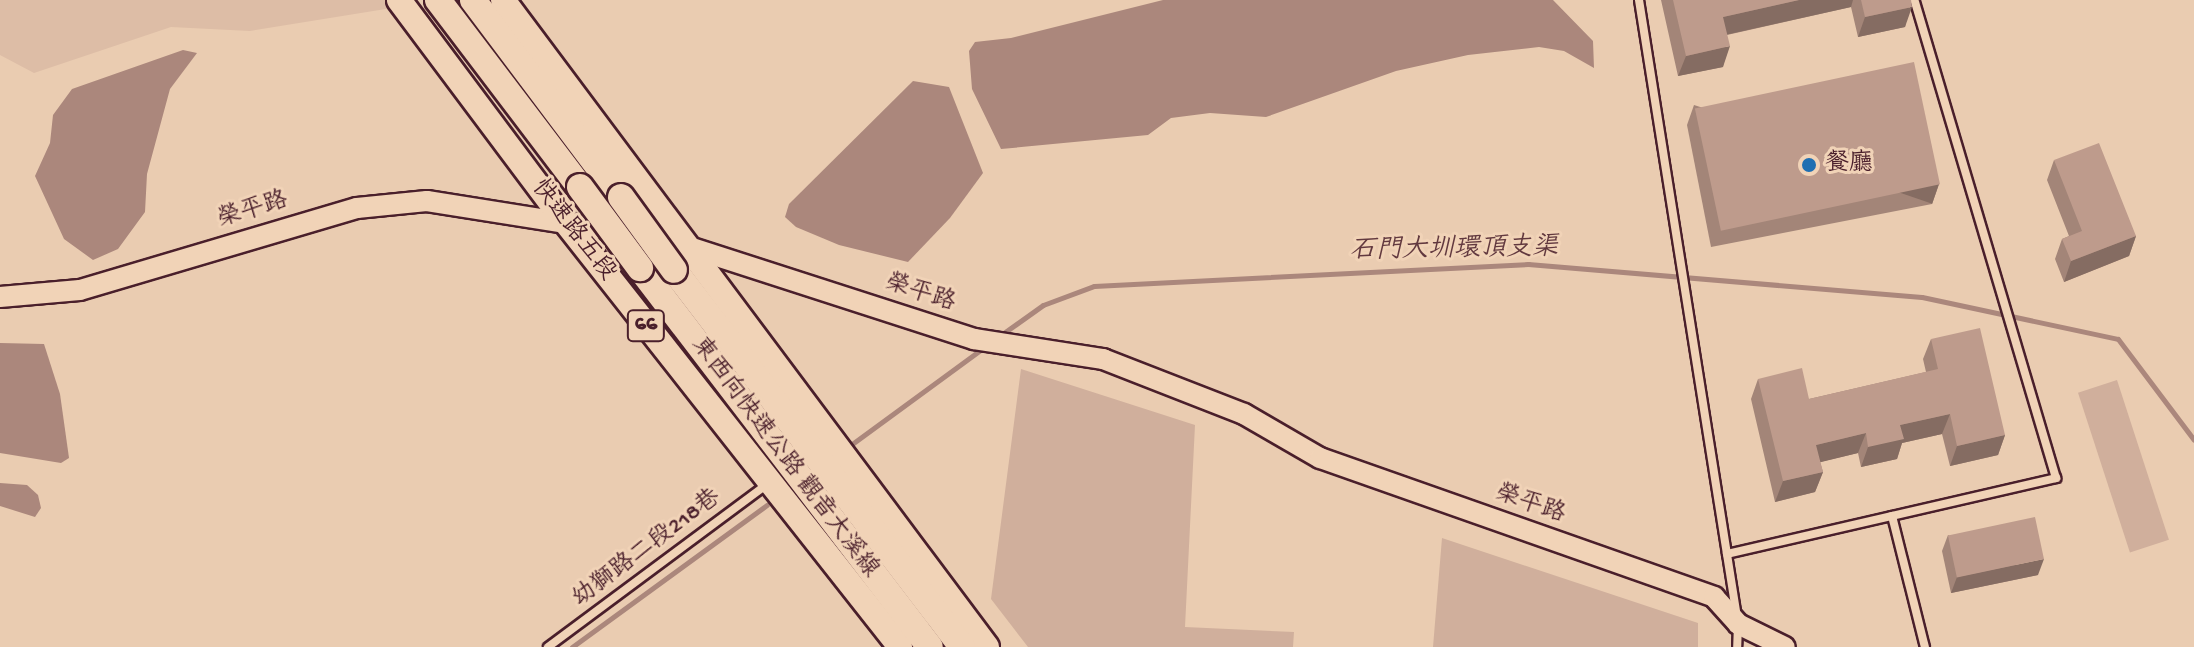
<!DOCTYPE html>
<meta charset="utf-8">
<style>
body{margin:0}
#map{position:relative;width:2194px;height:647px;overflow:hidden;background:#eaccb1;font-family:"Gochi Hand","LXGW WenKai TC",sans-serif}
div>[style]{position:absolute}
.built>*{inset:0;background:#ddbda6}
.green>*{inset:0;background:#d0af9c;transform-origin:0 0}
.water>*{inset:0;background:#ab877c}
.stream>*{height:5px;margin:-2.5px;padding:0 2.5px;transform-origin:2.5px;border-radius:2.5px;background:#ab877c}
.roads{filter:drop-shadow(2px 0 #4a1f2b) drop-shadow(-2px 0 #4a1f2b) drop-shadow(0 2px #4a1f2b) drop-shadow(0 -2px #4a1f2b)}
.service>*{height:8px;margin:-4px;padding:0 4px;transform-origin:4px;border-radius:4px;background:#f1d3b7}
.tertiary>*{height:20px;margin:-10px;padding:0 10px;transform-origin:10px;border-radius:10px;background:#f1d3b7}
.primary>*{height:24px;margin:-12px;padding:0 12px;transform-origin:12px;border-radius:12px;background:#f1d3b7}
.trunk>*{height:26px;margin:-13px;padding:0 13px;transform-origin:13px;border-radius:13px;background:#f1d3b7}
.bridges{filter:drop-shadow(2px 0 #4a1f2b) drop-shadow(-2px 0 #4a1f2b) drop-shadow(0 2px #4a1f2b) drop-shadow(0 -2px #4a1f2b)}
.trunk-bridge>*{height:26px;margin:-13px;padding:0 13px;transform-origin:13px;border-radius:13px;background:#f1d3b7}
.wall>*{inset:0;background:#a38578}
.shaded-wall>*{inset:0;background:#856c62;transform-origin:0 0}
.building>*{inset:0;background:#be9b8c;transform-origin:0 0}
.dots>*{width:22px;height:22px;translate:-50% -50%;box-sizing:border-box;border:4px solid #f1d3b7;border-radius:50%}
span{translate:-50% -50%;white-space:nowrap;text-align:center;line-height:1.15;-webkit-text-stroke:6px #f1d3b7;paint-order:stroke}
.shield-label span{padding:2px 6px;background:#f1d3b7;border:2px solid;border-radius:6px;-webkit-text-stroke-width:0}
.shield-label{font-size:22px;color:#4a1f2b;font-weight:700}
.poi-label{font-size:24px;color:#4a1f2b}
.left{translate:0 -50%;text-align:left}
.street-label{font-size:24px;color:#4a1f2b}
.water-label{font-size:26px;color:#62393f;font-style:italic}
</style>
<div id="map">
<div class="built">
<div style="clip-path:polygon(0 0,393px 0,398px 7px,250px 31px,171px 27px,34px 73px,0 55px)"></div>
</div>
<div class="green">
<div style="clip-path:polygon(1021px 369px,1195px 425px,1185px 627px,1294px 632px,1293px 647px,1028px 647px,991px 599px)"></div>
<div style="left:2117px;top:380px;width:168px;height:41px;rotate:72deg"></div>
<div style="clip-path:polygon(1442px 538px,1698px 623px,1698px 647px,1433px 647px)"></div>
</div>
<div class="water">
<div style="clip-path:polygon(1163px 0,1553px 0,1593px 41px,1594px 68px,1564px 51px,1539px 47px,1468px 55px,1396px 71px,1266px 117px,1210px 113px,1171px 118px,1148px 135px,1001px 149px,972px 89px,969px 51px,975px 42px,1011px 38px)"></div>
<div style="clip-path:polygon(183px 50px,197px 53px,170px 89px,147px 174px,145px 212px,118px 249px,93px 260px,64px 239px,35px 176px,50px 143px,53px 115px,72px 89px)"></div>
<div style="clip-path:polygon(913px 81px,949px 87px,983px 173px,950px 218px,908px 262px,839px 245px,796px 227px,785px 217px,789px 204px)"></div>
<div style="clip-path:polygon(0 343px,44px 344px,60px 394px,69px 458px,61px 463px,0 453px)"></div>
<div style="clip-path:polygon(0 483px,27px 485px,38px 495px,41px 508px,35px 517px,0 506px)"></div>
</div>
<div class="stream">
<div style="left:998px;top:337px;width:55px;rotate:-35.4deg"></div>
<div style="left:1043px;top:305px;width:54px;rotate:-20.4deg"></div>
<div style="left:1094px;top:286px;width:435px;rotate:-2.9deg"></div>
<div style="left:1528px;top:264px;width:395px;rotate:4.8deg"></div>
<div style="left:1922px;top:297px;width:200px;rotate:12.1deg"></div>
<div style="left:2118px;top:339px;width:126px;rotate:53deg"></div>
<div style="left:852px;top:444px;width:162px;rotate:-36.2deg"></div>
<div style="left:572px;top:647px;width:241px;rotate:-36.1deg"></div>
</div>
<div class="roads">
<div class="service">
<div style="left:1639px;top:0;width:632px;rotate:80.98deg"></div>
<div style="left:1738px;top:624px;width:23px;rotate:92deg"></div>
<div style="left:1892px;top:516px;width:135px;rotate:75.9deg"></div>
<div style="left:1727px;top:554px;width:338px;rotate:-13deg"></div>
<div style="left:2056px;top:478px;width:499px;rotate:-106.5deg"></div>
<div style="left:548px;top:647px;width:275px;rotate:-36.6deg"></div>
</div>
<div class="tertiary">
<div style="left:683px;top:245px;width:306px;rotate:17.9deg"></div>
<div style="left:974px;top:339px;width:131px;rotate:8.8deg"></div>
<div style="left:1103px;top:359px;width:151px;rotate:21.3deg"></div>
<div style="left:1244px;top:414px;width:88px;rotate:30.1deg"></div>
<div style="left:1320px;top:458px;width:418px;rotate:19.4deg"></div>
<div style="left:1714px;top:597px;width:36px;rotate:48deg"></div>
<div style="left:1738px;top:624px;width:52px;rotate:26.1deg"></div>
<div style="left:0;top:297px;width:80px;rotate:-5deg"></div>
<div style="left:80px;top:290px;width:289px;rotate:-16.5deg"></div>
<div style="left:357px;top:208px;width:70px;rotate:-5.7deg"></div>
<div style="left:427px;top:201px;width:192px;rotate:9deg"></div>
</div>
<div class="primary">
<div style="left:399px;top:0;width:274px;rotate:53.2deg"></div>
<div style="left:563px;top:219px;width:545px;rotate:51.78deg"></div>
<div style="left:503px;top:0;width:808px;rotate:53.2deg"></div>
</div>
<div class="trunk">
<div style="left:438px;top:0;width:235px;rotate:52.8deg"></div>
<div style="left:473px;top:0;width:246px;rotate:53.1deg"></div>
<div style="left:640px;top:268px;width:477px;rotate:52.6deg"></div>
<div style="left:674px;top:270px;width:474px;rotate:52.6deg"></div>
</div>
</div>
<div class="bridges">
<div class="trunk-bridge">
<div style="left:580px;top:187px;width:101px;rotate:53.5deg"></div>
<div style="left:621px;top:197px;width:90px;rotate:54deg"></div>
</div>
</div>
<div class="wall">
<div style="clip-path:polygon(1661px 0,1911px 0,1905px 27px,1858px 37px,1851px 7px,1727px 35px,1723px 67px,1678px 76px)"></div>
<div style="clip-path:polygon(1694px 105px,1939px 184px,1932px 204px,1711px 247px,1687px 125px)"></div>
<div style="clip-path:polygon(2054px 160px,2136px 236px,2129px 256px,2064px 282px,2055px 259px,2062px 239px,2069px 236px,2047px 180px)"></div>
<div style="clip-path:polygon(1931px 339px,2005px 435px,1998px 455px,1950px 466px,1942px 434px,1902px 443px,1897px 459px,1861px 467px,1858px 453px,1820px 462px,1823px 472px,1815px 492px,1775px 502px,1751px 399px,1758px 379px,1809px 399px,1926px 372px,1923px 359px)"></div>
<div style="clip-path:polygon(1948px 535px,2038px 575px,1951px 593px,1942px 551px)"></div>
</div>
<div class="shaded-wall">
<div style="clip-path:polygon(1799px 0,1853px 0,1851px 7px,1716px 37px,1723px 17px)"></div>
<div style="clip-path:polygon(1912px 7px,1905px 27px,1858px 37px,1865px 17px)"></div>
<div style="clip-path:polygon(1730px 46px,1723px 67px,1678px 76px,1686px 56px)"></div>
<div style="left:1939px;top:184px;width:21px;height:224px;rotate:109deg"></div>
<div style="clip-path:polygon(2136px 236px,2129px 256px,2064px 282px,2071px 261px)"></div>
<div style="clip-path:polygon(1950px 414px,1942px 434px,1902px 443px,1897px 459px,1861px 467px,1868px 447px,1900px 425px)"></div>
<div style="clip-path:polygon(1866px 433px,1858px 453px,1809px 465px,1816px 445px)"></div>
<div style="clip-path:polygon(2005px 435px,1998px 455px,1950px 466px,1957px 446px)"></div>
<div style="clip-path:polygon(1823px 472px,1815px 492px,1775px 502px,1783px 481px)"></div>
<div style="clip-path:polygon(2044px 559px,2038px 575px,1951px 593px,1957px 577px)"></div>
</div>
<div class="building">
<div style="clip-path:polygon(1673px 0,1799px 0,1723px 17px,1730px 46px,1686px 56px)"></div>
<div style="clip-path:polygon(1861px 0,1911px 0,1912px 7px,1865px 17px)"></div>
<div style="left:1914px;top:62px;width:125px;height:224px;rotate:78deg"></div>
<div style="clip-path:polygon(2099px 143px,2136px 236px,2071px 261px,2062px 239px,2082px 231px,2054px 160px)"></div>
<div style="clip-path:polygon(1980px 328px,2005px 435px,1957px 446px,1950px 414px,1900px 425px,1904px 439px,1868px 447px,1866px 433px,1816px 445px,1823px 472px,1783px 481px,1758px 379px,1802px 368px,1809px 399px,1938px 369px,1931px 339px)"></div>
<div style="left:2035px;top:517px;width:43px;height:89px;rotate:78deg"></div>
</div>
<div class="dots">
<div style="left:1809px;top:165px;background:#1f6fb2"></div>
</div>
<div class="shield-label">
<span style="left:646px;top:326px">66</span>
</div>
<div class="poi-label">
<span class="left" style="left:1825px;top:165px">餐廳</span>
</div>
<div class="street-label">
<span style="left:253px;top:211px;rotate:-17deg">榮平路</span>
<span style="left:573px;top:231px;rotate:52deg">快速路五段</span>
<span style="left:920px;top:294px;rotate:18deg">榮平路</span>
<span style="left:784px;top:458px;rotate:53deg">東西向快速公路 觀音大溪線</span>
<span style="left:1530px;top:505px;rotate:19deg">榮平路</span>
<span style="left:647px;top:549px;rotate:-37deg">幼獅路二段218巷</span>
</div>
<div class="water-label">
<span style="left:1454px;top:251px;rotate:-1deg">石門大圳環頂支渠</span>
</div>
</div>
